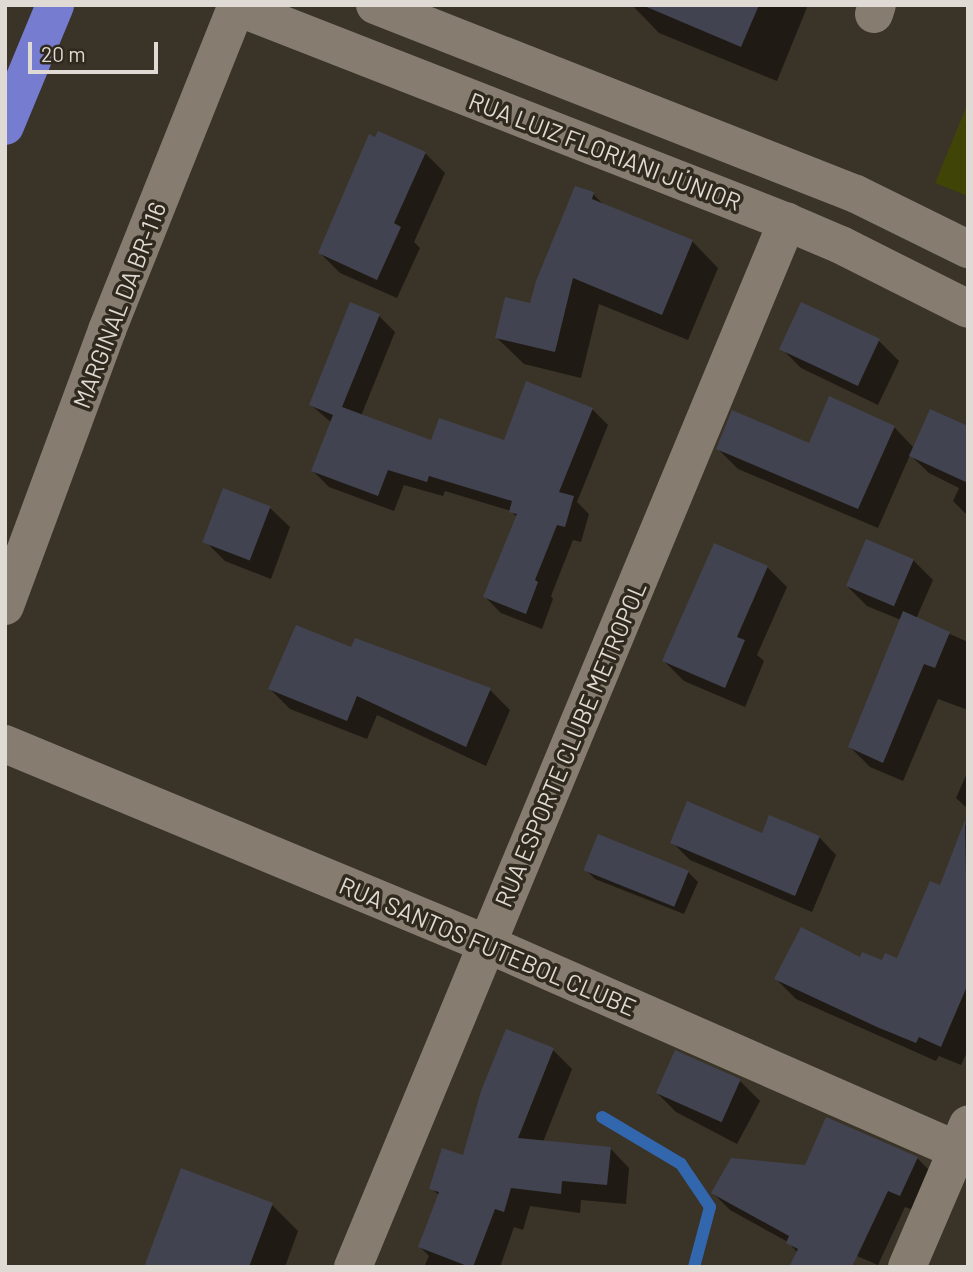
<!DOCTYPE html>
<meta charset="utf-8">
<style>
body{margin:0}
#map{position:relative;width:973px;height:1272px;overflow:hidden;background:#3a3327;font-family:Barlow,sans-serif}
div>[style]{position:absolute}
.green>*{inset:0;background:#414407}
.shadow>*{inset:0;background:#0007}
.stream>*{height:12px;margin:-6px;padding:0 6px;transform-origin:6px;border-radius:6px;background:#3367ad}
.building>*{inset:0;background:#424350;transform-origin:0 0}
.minor>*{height:38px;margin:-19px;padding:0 19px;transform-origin:19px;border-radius:19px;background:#867d70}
.highway>*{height:38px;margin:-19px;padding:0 19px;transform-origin:19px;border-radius:19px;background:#767ccf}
span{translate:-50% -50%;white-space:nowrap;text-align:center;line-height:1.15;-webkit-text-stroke:7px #30291e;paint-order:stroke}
.street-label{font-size:24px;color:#dfdad3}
.frame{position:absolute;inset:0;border:7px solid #dfdad3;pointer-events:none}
.scale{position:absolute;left:28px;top:42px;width:130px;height:32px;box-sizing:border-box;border:4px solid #dfdad3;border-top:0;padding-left:9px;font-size:21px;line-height:24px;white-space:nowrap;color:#dfdad3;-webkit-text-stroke:5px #30291e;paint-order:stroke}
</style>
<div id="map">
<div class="green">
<div style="clip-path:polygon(968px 103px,968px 196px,935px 183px)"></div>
</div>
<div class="shadow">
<div style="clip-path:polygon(632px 5px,808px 5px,777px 81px,659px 33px)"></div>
<div style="clip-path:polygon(425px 153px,445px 173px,414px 242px,420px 248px,397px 298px,340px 273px,320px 253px)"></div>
<div style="clip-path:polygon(593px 194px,605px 206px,692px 241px,718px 268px,688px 340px,599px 304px,581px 378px,524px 364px,497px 338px,532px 305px)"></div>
<div style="clip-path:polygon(802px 304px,879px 341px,899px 361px,878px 405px,801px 368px,781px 348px)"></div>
<div style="clip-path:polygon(379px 316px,395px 332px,361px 416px,432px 442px,505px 442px,592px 409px,608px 425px,577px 502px,589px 514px,581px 542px,573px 540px,551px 596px,553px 599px,542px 629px,501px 613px,485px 597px,518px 518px,511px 511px,445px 491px,443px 496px,404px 485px,394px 511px,329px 487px,313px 471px,332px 423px,311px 405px)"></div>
<div style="clip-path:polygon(894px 427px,914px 448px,968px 428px,968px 516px,953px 501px,959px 488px,929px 473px,910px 455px,878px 528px,738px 469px,718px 449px,810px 445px)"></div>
<div style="clip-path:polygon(224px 490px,270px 508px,290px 527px,271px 579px,225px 561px,205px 541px)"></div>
<div style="clip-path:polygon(913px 560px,933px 580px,916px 619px,968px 642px,968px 710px,938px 699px,903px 781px,870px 767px,850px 747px,901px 620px,867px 606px,847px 586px)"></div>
<div style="clip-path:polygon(767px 567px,787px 587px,757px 655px,764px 661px,745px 707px,684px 681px,664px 661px)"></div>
<div style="clip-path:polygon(352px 649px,490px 690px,510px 710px,486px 766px,377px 715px,367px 739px,290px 709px,270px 689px)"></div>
<div style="clip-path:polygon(968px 771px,968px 809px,956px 798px)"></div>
<div style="clip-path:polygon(968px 819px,968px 1050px,961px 1065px,939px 1056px,936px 1061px,796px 999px,776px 979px,860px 960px,898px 961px,941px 887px)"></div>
<div style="clip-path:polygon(763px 835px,819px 837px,836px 855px,812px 912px,690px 860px,672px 842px)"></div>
<div style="clip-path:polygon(585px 869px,688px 872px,698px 882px,684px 914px,595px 879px)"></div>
<div style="clip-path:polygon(553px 1050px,572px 1069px,543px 1142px,610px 1148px,629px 1168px,626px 1204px,581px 1200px,580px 1213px,530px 1206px,523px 1230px,514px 1227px,500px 1267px,424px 1267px,429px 1256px,420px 1247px,440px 1196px,431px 1188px,464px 1157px)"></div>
<div style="clip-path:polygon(740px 1081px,760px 1101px,737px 1144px,676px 1112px,656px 1092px)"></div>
<div style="clip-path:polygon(917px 1158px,934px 1175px,918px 1212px,905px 1207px,878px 1265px,857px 1256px,852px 1267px,798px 1253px,788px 1242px,730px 1210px,713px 1193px,806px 1167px)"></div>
<div style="clip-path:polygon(272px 1205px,298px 1231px,285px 1267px,145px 1267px)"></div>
</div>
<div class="stream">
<div style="left:602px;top:1117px;width:92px;rotate:30.7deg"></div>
<div style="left:681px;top:1164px;width:52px;rotate:56deg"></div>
<div style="left:710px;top:1207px;width:62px;rotate:104.9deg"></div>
</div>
<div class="building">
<div style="clip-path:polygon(642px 5px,759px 5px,741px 47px)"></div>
<div style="clip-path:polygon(378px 131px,426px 152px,394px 223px,401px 227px,377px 280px,318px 253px,369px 134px,375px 137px)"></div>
<div style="clip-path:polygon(575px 186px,594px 192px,592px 199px,693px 240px,662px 315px,573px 278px,555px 352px,495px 338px,505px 297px,530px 303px,536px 281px)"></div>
<div style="clip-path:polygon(350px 302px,380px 314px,342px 407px,431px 440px,439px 418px,504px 440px,526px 381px,593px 408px,559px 492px,574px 496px,565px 527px,557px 525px,535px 580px,538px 582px,526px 614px,483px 597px,517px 514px,509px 512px,512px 501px,429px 476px,427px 482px,388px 470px,378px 496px,311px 471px,333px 415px,309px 405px)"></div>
<div style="left:801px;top:302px;width:87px;height:52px;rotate:25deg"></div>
<div style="clip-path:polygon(829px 396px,895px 426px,858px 509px,716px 449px,732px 410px,809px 443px)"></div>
<div style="clip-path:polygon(930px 409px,968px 426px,968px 483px,909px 456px)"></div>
<div style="left:223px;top:488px;width:51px;height:58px;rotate:21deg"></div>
<div style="left:866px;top:539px;width:52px;height:51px;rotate:23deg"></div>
<div style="clip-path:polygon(714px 543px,768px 566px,737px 637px,745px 640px,725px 688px,662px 661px)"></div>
<div style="clip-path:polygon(903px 611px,950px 632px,935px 668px,924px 664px,883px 763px,848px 747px)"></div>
<div style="clip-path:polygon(296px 625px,351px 647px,355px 638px,491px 688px,466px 747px,357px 696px,347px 721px,268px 689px)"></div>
<div style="clip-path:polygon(687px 801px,762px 833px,769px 815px,820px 836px,795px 896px,670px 843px)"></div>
<div style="clip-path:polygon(965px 820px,968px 984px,941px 1047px,919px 1037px,916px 1043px,877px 1027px,774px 979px,801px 927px,860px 957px,862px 952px,882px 960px,885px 953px,897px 958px,930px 881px,940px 885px)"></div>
<div style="left:598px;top:834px;width:98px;height:39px;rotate:22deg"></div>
<div style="clip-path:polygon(506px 1029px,554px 1048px,518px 1138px,611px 1147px,607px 1185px,562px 1181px,561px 1194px,511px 1188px,504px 1212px,495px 1209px,473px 1267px,470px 1267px,418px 1247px,439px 1192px,429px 1189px,442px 1148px,463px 1155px,481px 1091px)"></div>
<div style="left:675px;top:1050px;width:72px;height:47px;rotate:24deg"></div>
<div style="clip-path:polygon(826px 1117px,918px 1157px,900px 1196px,888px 1191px,852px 1267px,789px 1267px,798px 1249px,786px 1243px,789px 1236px,711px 1193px,731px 1158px,805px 1165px)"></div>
<div style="clip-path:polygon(181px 1168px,273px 1203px,249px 1267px,144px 1267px)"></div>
</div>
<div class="minor">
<div style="left:375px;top:5px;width:517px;rotate:21.45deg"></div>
<div style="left:856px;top:194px;width:125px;rotate:26.2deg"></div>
<div style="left:237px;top:7px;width:591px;rotate:21.35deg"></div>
<div style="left:787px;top:222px;width:59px;rotate:23.1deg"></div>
<div style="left:841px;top:245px;width:142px;rotate:26.7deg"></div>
<div style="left:874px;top:14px;width:9px;rotate:-72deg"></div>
<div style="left:5px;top:606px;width:294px;rotate:-69.7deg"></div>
<div style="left:107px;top:330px;width:350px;rotate:-68.2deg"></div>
<div style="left:5px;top:744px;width:522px;rotate:22.54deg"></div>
<div style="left:487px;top:944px;width:525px;rotate:23.69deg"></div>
<div style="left:353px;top:1267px;width:1132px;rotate:-67.45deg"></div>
<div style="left:907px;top:1267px;width:155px;rotate:-66.8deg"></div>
</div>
<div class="highway">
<div style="left:5px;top:126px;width:131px;rotate:-67.5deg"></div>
</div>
<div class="street-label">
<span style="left:605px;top:151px;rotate:21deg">RUA LUIZ FLORIANI JÚNIOR</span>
<span style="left:119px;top:305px;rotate:-69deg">MARGINAL DA BR-116</span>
<span style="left:570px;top:744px;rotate:-67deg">RUA ESPORTE CLUBE METROPOL</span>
<span style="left:488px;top:946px;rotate:23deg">RUA SANTOS FUTEBOL CLUBE</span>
</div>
<div class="frame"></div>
<div class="scale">20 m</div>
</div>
